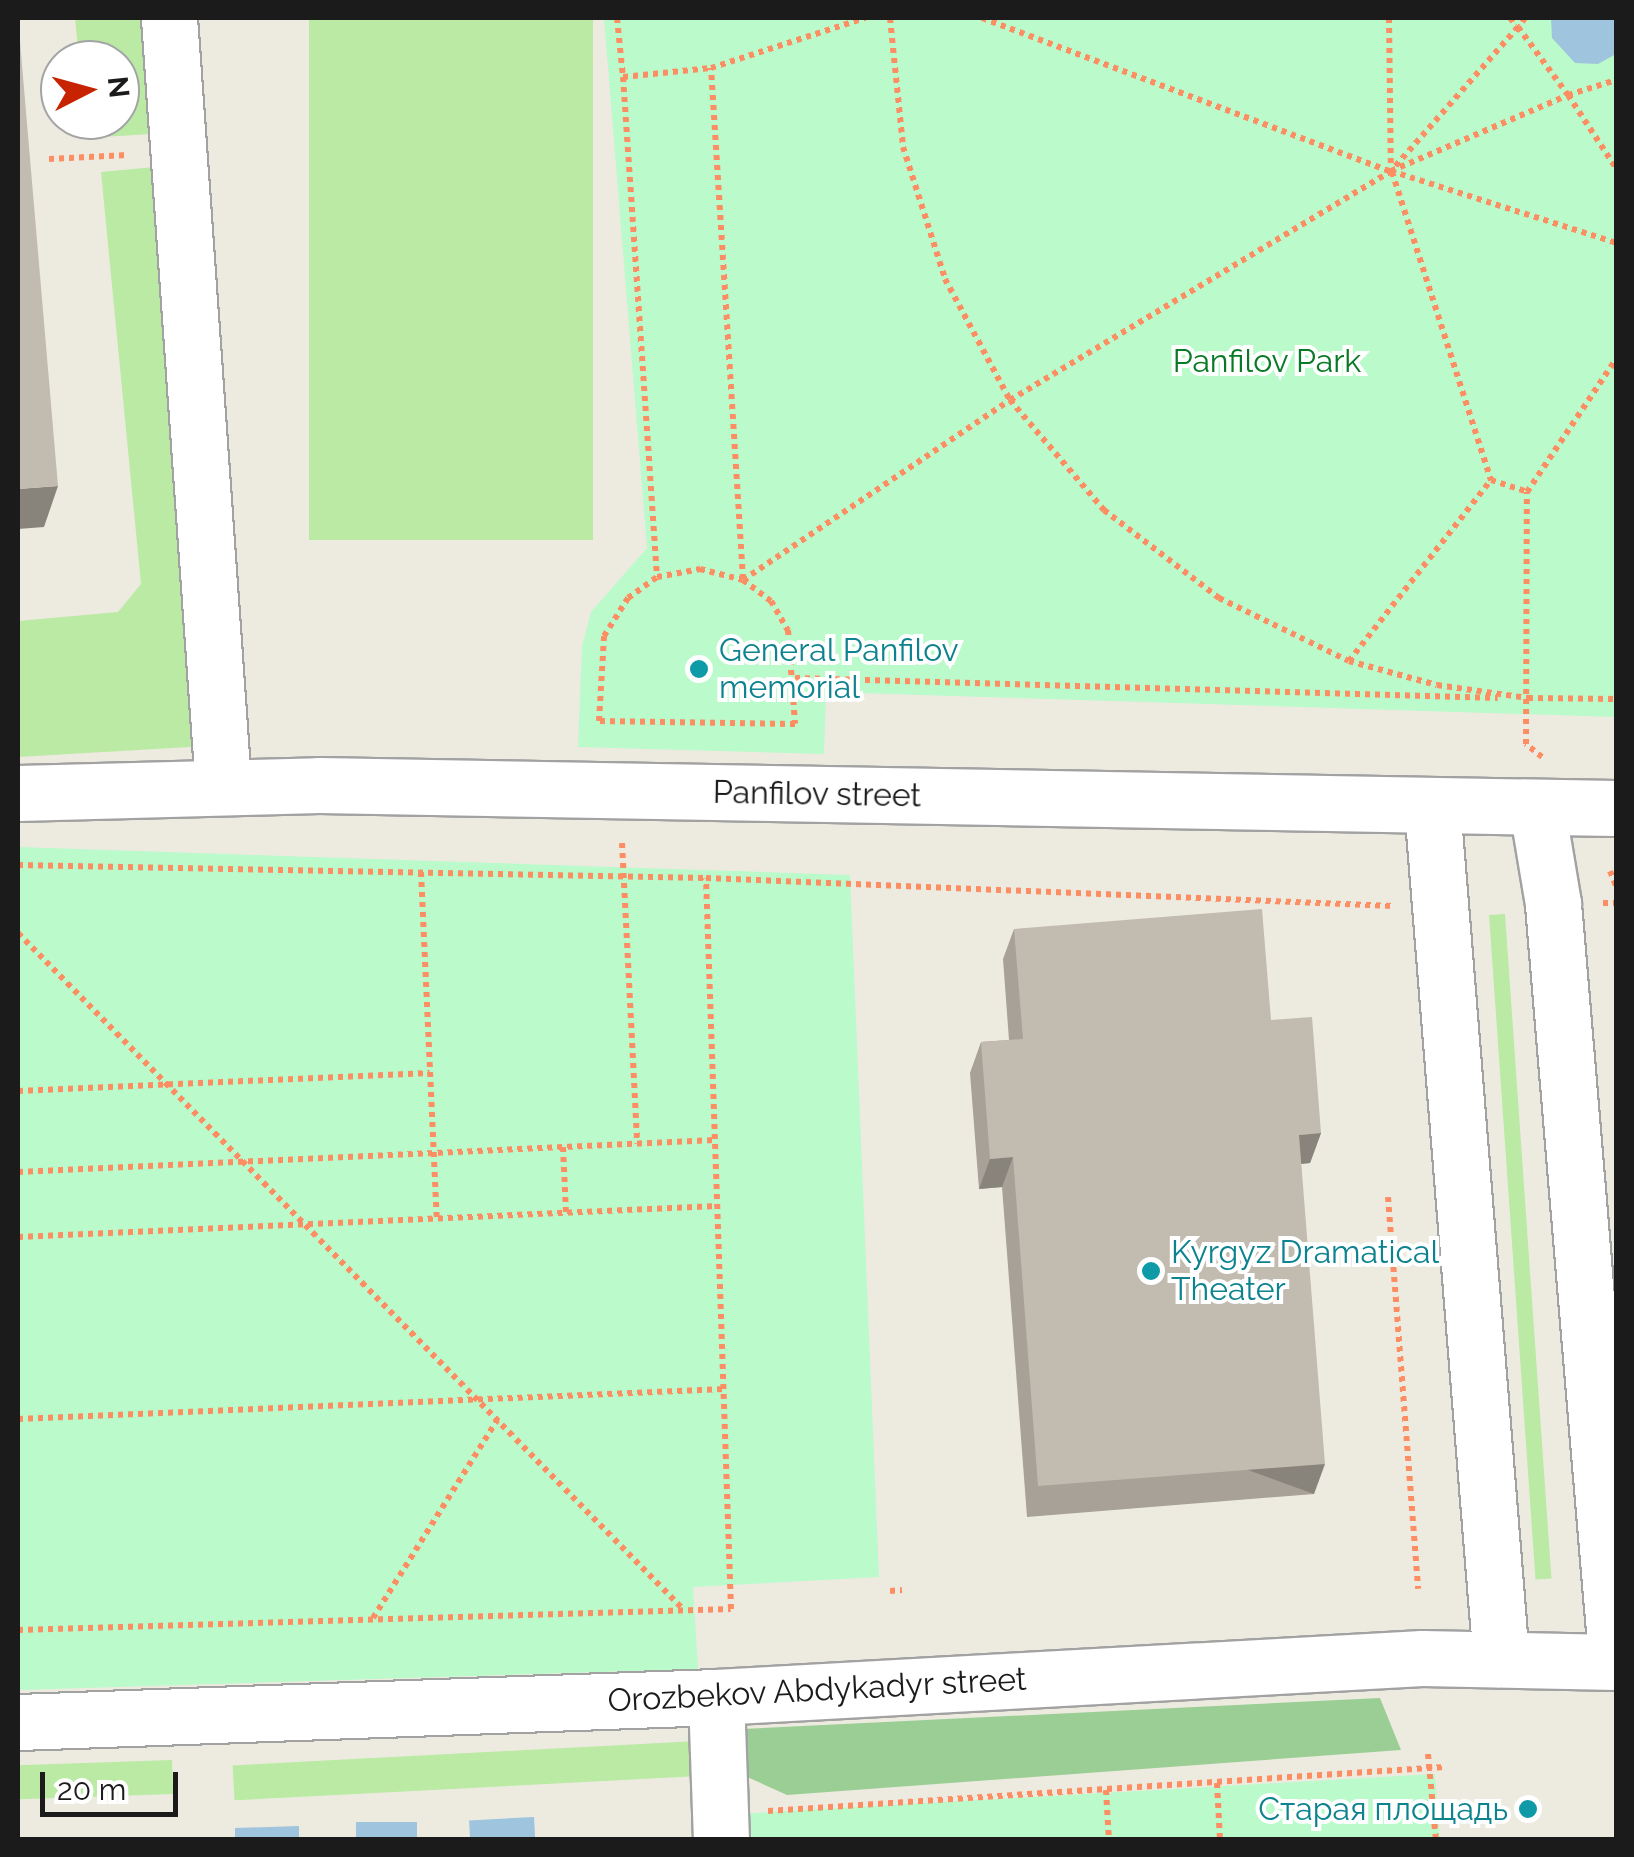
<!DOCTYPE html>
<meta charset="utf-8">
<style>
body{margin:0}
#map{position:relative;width:1634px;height:1857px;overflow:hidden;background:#edebe0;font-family:Raleway,sans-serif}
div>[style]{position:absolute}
.grass>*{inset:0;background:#baeaa4;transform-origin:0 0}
.forest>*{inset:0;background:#9bce94}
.park>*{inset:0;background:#bafacb}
.water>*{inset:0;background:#9fc4dd;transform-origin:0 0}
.path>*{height:6px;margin-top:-3px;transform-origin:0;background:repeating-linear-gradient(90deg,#fd8d62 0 5px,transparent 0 10px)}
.roads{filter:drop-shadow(2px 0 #a2a2a2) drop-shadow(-2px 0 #a2a2a2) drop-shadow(0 2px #a2a2a2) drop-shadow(0 -2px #a2a2a2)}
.minor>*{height:55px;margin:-27.5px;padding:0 27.5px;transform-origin:27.5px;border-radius:27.5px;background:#fff}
.wall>*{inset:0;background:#a7a197}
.shaded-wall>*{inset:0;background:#88837b;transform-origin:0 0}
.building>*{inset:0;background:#c2bbb0}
.dots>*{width:28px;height:28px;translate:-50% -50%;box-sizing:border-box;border:5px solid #fff;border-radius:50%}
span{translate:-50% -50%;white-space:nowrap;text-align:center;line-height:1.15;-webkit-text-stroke:8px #fff;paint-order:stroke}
.park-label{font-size:32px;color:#087a26}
.culture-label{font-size:32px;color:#0d838f}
.left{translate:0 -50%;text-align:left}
.right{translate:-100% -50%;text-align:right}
.street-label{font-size:32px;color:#1b1b1b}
.frame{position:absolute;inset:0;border:20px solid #1b1b1b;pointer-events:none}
.north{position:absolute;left:40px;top:40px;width:100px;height:100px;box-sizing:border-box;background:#fff;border:2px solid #a4a4a4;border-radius:50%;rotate:84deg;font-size:28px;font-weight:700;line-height:40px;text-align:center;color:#1b1b1b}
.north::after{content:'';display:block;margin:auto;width:35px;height:45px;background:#c72300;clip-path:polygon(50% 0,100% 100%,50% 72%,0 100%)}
.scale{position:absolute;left:40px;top:1772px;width:138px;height:45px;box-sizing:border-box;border:5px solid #1b1b1b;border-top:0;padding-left:12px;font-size:30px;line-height:35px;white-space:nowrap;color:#1b1b1b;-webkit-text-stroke:8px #fff;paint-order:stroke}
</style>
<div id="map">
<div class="grass">
<div style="clip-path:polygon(75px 18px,160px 18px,168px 133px,86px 138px,84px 120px,120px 120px,120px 60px,79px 60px)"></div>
<div style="left:309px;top:18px;width:284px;height:522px"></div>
<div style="clip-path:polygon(165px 166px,207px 746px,18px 757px,18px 621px,118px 612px,141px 584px,101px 172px)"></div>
<div style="left:1505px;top:914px;width:666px;height:16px;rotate:86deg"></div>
<div style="left:698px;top:1741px;width:35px;height:466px;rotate:87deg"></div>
<div style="left:172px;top:1760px;width:34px;height:154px;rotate:88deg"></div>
</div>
<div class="forest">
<div style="clip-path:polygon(1380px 1698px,1401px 1750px,787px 1795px,743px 1775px,742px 1729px)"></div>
</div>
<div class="park">
<div style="clip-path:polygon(604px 18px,1616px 18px,1616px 717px,826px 692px,824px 754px,578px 747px,582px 646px,591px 612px,647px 548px)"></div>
<div style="clip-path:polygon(18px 847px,850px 875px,879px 1577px,693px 1587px,698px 1669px,18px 1690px)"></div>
<div style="clip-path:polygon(1435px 1774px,1440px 1839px,737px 1840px,736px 1814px)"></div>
</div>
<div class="water">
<div style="clip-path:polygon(1551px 18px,1616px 18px,1616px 54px,1598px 64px,1575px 63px,1552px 38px)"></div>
<div style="left:534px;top:1817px;width:22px;height:65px;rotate:87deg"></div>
<div style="left:417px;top:1822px;width:17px;height:61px;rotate:90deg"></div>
<div style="clip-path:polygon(299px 1826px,299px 1839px,235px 1839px,235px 1828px)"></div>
</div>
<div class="path">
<div style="left:617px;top:18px;width:59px;rotate:84.2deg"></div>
<div style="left:623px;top:77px;width:88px;rotate:-5.8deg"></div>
<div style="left:890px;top:18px;width:130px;rotate:84.2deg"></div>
<div style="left:903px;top:147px;width:139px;rotate:72.3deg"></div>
<div style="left:945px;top:279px;width:137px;rotate:61.8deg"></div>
<div style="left:1010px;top:400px;width:145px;rotate:49.5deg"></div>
<div style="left:1104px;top:510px;width:145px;rotate:37.4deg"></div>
<div style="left:1219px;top:598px;width:144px;rotate:25.9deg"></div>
<div style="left:1349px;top:661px;width:91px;rotate:15.3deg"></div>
<div style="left:1437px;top:685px;width:92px;rotate:8.1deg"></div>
<div style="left:1528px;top:698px;width:88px;rotate:0.7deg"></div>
<div style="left:982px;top:18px;width:436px;rotate:20.6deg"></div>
<div style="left:1389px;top:18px;width:153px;rotate:89.3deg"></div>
<div style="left:1391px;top:171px;width:236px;rotate:17.7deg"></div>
<div style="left:1510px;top:18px;width:12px;rotate:48deg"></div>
<div style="left:1518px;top:27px;width:192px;rotate:131.4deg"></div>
<div style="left:1391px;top:171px;width:193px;rotate:-23.2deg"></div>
<div style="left:1568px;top:95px;width:87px;rotate:56.7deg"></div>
<div style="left:1525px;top:18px;width:11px;rotate:128deg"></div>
<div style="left:1518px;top:27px;width:84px;rotate:53.7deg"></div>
<div style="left:1568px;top:95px;width:50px;rotate:-17.4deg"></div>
<div style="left:623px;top:77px;width:501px;rotate:86.11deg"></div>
<div style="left:49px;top:159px;width:78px;rotate:-2.9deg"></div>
<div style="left:1392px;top:172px;width:324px;rotate:72.2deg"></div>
<div style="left:700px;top:569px;width:44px;rotate:14.3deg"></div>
<div style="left:743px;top:580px;width:35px;rotate:37deg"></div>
<div style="left:771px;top:601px;width:34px;rotate:60deg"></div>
<div style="left:788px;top:630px;width:94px;rotate:85.7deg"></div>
<div style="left:795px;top:724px;width:196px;rotate:-179.1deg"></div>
<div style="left:599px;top:721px;width:85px;rotate:-86.6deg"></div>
<div style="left:604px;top:636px;width:45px;rotate:-57.7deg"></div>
<div style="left:628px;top:598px;width:36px;rotate:-36deg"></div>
<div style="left:657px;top:577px;width:44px;rotate:-10.5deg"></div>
<div style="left:743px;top:579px;width:512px;rotate:-93.58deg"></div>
<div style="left:711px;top:68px;width:162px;rotate:-18deg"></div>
<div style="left:743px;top:580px;width:322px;rotate:-34deg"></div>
<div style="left:1010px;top:400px;width:445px;rotate:-31deg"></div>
<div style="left:1349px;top:661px;width:230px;rotate:-51.9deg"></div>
<div style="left:1491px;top:480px;width:38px;rotate:18deg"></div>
<div style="left:795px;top:678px;width:703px;rotate:1.63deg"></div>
<div style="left:1542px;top:757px;width:21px;rotate:-141deg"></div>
<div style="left:1526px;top:744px;width:252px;rotate:-89.8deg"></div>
<div style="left:1527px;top:492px;width:160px;rotate:-56.2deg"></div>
<div style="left:622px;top:843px;width:301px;rotate:87.1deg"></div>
<div style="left:18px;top:865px;width:688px;rotate:1.08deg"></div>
<div style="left:706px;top:878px;width:688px;rotate:2.33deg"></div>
<div style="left:1610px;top:871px;width:16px;rotate:68deg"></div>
<div style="left:421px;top:872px;width:347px;rotate:87.4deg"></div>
<div style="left:1603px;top:903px;width:13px"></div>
<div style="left:18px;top:933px;width:948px;rotate:45.47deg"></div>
<div style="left:18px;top:1091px;width:412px;rotate:-2.5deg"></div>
<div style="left:563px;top:1147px;width:66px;rotate:87.4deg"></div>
<div style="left:18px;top:1172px;width:698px;rotate:-2.63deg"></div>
<div style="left:1388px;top:1197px;width:393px;rotate:85.6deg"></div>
<div style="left:18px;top:1237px;width:700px;rotate:-2.54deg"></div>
<div style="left:18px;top:1419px;width:707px;rotate:-2.43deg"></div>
<div style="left:890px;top:1591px;width:12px;rotate:-5deg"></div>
<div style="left:373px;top:1618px;width:234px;rotate:-57.9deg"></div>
<div style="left:18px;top:1630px;width:713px;rotate:-1.69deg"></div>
<div style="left:731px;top:1609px;width:731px;rotate:-91.96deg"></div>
<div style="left:1428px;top:1754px;width:86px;rotate:84.7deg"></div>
<div style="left:1217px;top:1783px;width:57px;rotate:87deg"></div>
<div style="left:1106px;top:1790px;width:50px;rotate:86.6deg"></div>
<div style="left:768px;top:1811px;width:678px;rotate:-3.72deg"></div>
</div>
<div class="roads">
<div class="minor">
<div style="left:169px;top:18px;width:769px;rotate:85.97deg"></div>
<div style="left:18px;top:793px;width:301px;rotate:-1.5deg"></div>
<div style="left:319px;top:785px;width:1297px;rotate:1.02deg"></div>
<div style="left:1432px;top:806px;width:856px;rotate:85.38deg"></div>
<div style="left:1537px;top:808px;width:97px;rotate:80.5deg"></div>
<div style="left:1553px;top:904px;width:753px;rotate:85.2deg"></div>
<div style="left:716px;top:1697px;width:143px;rotate:88deg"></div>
<div style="left:18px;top:1722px;width:698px;rotate:-2.05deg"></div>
<div style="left:716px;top:1697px;width:707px;rotate:-3.16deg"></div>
<div style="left:1422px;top:1658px;width:194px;rotate:1.2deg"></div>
</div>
</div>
<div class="wall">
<div style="clip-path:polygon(1014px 929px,1271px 1020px,1321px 1133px,1310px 1163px,1301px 1164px,1314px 1494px,1027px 1517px,1002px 1187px,979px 1189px,970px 1073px,981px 1042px,1009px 1040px,1003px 959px)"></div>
</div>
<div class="shaded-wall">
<div style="clip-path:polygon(58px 486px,44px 527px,18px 529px,18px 489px)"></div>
<div style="clip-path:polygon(1321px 1133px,1310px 1163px,1288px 1165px,1299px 1135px)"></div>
<div style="clip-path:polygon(1013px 1157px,1002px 1187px,979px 1189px,990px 1159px)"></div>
<div style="left:1325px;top:1464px;width:32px;height:288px;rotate:110deg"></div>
</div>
<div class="building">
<div style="clip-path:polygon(18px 18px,58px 486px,18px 489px)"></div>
<div style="clip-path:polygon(1262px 909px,1271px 1020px,1312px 1017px,1321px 1133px,1299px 1135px,1325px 1464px,1038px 1486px,1013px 1157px,990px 1159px,981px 1042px,1023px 1039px,1014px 929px)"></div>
</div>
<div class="dots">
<div style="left:699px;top:669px;background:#0f9aa8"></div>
<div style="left:1151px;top:1271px;background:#0f9aa8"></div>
<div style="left:1528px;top:1809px;background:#0f9aa8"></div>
</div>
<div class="park-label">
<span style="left:1267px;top:361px">Panfilov Park</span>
</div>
<div class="culture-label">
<span class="left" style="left:719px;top:669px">General Panfilov<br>memorial</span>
<span class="left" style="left:1171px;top:1271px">Kyrgyz Dramatical<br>Theater</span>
<span class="right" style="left:1508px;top:1809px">Старая площадь</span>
</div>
<div class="street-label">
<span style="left:817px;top:794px;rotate:1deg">Panfilov street</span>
<span style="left:817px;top:1690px;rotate:-3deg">Orozbekov Abdykadyr street</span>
</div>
<div class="frame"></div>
<div class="north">N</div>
<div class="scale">20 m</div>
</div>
